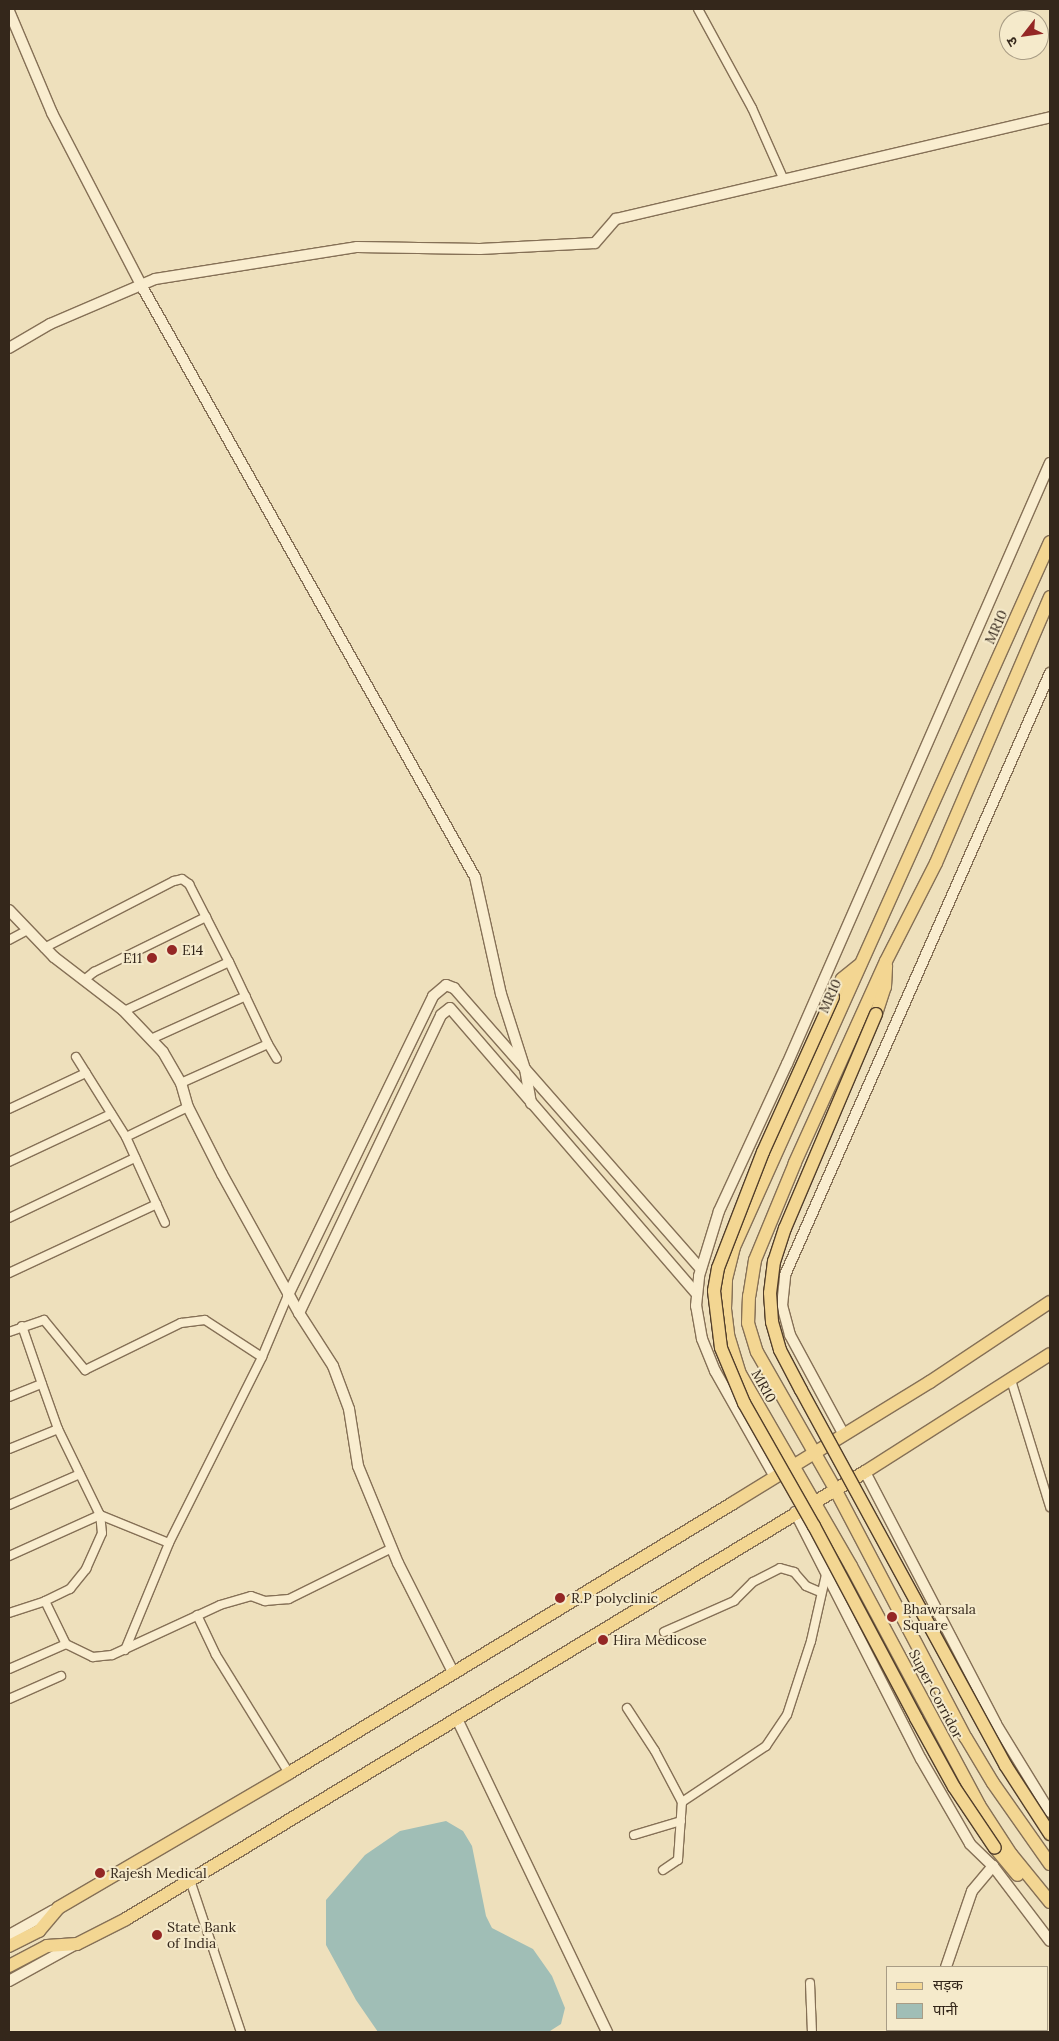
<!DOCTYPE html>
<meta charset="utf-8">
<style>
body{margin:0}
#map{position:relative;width:1059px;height:2041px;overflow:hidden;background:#eee0bc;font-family:Lora,"Noto Sans Devanagari",serif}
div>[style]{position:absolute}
.water>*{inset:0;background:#a0beb6}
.roads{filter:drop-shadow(1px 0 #857056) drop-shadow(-1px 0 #857056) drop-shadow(0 1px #857056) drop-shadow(0 -1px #857056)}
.minor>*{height:8px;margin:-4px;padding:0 4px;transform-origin:4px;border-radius:4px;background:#f9edcf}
.tertiary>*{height:10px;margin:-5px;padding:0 5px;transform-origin:5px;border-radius:5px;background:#f9edcf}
.primary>*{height:12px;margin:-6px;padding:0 6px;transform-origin:6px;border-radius:6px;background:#f3d692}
.bridges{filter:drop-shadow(1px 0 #523e2a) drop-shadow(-1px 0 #523e2a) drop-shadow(0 1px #523e2a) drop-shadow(0 -1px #523e2a)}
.primary-bridge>*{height:12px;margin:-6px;padding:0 6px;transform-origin:6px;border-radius:6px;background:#f3d692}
.dots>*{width:14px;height:14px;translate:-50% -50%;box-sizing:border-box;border:2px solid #f5eacb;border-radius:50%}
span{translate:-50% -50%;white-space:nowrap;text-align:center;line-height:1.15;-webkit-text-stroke:4px #f5eacb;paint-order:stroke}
.street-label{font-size:14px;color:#34271b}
.poi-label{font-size:14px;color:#34271b}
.left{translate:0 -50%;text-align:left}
.right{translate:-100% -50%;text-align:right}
.frame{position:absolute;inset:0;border:10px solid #34271b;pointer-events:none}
.legend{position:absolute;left:886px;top:1966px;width:162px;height:65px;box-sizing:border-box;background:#f5eacb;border:1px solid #a89c85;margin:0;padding:6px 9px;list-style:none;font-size:15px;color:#34271b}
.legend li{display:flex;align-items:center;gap:10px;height:25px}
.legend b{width:25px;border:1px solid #a89c85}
.north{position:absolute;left:999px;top:10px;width:50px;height:50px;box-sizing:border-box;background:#f5eacb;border:1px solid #a89c85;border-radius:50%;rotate:240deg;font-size:14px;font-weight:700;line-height:20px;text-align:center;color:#34271b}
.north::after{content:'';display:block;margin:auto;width:18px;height:22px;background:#942725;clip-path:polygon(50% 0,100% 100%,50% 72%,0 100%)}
</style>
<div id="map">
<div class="water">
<div style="clip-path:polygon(446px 1821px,463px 1831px,472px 1846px,486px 1916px,492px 1928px,533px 1949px,552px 1976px,565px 2008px,561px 2024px,550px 2031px,378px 2032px,356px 2000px,326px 1945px,326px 1900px,365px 1855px,400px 1831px)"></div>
</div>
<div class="roads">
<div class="minor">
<div style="left:698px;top:9px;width:113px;rotate:61.4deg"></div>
<div style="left:752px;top:108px;width:77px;rotate:66.1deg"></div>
<div style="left:9px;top:940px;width:19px;rotate:-28deg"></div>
<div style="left:44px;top:948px;width:146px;rotate:-27.3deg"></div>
<div style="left:174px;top:881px;width:8px;rotate:-14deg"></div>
<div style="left:182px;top:879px;width:9px;rotate:36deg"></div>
<div style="left:189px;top:884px;width:88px;rotate:62.9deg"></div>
<div style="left:229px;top:962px;width:116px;rotate:155deg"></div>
<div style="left:84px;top:980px;width:13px;rotate:-39deg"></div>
<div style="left:94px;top:972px;width:125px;rotate:-26.2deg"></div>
<div style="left:151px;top:1039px;width:104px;rotate:-24.4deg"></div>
<div style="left:268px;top:1044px;width:17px;rotate:59deg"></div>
<div style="left:76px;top:1057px;width:94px;rotate:58deg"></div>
<div style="left:126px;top:1137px;width:94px;rotate:65.6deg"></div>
<div style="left:181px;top:1083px;width:95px;rotate:-24.1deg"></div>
<div style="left:268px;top:1044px;width:91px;rotate:-115.4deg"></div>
<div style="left:9px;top:1109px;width:85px;rotate:-25.1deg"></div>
<div style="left:126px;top:1137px;width:69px;rotate:-25.8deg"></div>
<div style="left:9px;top:1162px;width:113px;rotate:-25.2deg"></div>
<div style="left:9px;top:1218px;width:140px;rotate:-25.5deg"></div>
<div style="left:9px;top:1273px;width:163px;rotate:-25deg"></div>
<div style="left:22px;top:1326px;width:61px;rotate:71deg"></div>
<div style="left:9px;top:1332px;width:37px;rotate:-19deg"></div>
<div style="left:44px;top:1320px;width:65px;rotate:50.6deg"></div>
<div style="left:85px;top:1370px;width:107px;rotate:-26.1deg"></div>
<div style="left:181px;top:1323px;width:24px;rotate:-7deg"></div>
<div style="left:205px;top:1320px;width:68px;rotate:33deg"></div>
<div style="left:1011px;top:1380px;width:133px;rotate:72.9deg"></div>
<div style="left:9px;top:1397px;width:35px;rotate:-22deg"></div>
<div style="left:42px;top:1384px;width:48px;rotate:70.4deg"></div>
<div style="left:58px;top:1429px;width:96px;rotate:64deg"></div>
<div style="left:100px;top:1515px;width:100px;rotate:155.7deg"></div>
<div style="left:9px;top:1449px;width:53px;rotate:-22.2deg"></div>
<div style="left:9px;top:1505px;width:77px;rotate:-23.6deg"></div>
<div style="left:100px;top:1515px;width:74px;rotate:22.1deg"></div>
<div style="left:45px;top:1601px;width:28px;rotate:-26deg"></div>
<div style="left:70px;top:1589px;width:26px;rotate:-51deg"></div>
<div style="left:86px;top:1569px;width:39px;rotate:-66deg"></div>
<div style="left:102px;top:1533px;width:18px;rotate:-96deg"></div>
<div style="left:9px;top:1613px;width:38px;rotate:-18deg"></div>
<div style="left:45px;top:1601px;width:48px;rotate:64deg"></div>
<div style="left:66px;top:1644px;width:30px;rotate:26deg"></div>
<div style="left:93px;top:1657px;width:19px;rotate:-6deg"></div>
<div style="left:112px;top:1655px;width:119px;rotate:-24.8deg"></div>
<div style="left:220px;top:1605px;width:32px;rotate:-16deg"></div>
<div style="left:251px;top:1596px;width:15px;rotate:20deg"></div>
<div style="left:265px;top:1601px;width:24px;rotate:-5deg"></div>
<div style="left:289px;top:1599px;width:115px;rotate:-26.3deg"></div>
<div style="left:197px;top:1615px;width:44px;rotate:64.6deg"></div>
<div style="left:216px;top:1655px;width:139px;rotate:58.3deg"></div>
<div style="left:664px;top:1632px;width:77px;rotate:-23.9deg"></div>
<div style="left:734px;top:1601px;width:27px;rotate:-45deg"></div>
<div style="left:753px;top:1582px;width:30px;rotate:-27deg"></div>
<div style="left:780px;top:1568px;width:15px;rotate:16deg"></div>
<div style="left:794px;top:1572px;width:18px;rotate:49deg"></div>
<div style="left:806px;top:1586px;width:15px;rotate:23deg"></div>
<div style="left:125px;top:1650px;width:116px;rotate:-67.6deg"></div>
<div style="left:169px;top:1543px;width:208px;rotate:-63.4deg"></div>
<div style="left:262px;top:1357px;width:67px;rotate:-67.2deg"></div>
<div style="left:9px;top:1669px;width:62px;rotate:-23.7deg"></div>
<div style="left:9px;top:1699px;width:57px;rotate:-23.9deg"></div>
<div style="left:627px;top:1708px;width:51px;rotate:56.9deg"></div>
<div style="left:655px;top:1751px;width:58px;rotate:62.1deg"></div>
<div style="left:634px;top:1835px;width:49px;rotate:-16.6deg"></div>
<div style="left:663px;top:1870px;width:18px;rotate:-34deg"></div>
<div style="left:678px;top:1860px;width:58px;rotate:-86.1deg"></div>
<div style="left:682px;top:1802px;width:101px;rotate:-33.7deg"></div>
<div style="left:766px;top:1746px;width:37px;rotate:-56deg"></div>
<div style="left:787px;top:1715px;width:78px;rotate:-72deg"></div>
<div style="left:811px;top:1641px;width:73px;rotate:-77.3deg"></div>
<div style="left:190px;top:1880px;width:160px;rotate:71.5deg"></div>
<div style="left:810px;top:1983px;width:49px;rotate:87.7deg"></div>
</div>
<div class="tertiary">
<div style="left:9px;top:11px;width:111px;rotate:67.1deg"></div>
<div style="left:52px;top:113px;width:194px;rotate:62.6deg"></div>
<div style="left:141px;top:285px;width:680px;rotate:60.57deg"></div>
<div style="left:475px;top:877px;width:120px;rotate:77.5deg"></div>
<div style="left:501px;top:994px;width:79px;rotate:72.3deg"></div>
<div style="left:525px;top:1069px;width:35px;rotate:80deg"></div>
<div style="left:9px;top:348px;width:48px;rotate:-30.3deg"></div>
<div style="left:50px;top:324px;width:114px;rotate:-23.2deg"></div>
<div style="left:155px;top:279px;width:205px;rotate:-9deg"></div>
<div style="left:357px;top:247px;width:123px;rotate:0.9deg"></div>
<div style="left:480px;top:249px;width:115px;rotate:-3deg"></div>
<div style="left:595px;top:243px;width:32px;rotate:-49deg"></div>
<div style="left:616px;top:219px;width:446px;rotate:-13.2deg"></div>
<div style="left:9px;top:910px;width:65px;rotate:46.2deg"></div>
<div style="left:54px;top:957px;width:87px;rotate:37.5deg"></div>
<div style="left:123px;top:1010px;width:58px;rotate:46.4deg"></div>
<div style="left:163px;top:1052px;width:36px;rotate:60deg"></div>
<div style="left:181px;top:1083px;width:25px;rotate:74deg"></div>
<div style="left:188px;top:1107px;width:75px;rotate:63.1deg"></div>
<div style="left:222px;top:1174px;width:159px;rotate:61deg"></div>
<div style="left:299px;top:1313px;width:63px;rotate:57.3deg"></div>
<div style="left:333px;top:1366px;width:46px;rotate:69.6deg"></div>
<div style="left:349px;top:1409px;width:58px;rotate:81deg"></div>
<div style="left:358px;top:1466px;width:105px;rotate:67.6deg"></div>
<div style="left:398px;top:1563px;width:122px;rotate:63.2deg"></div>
<div style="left:288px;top:1295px;width:332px;rotate:-64.1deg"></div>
<div style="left:433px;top:996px;width:17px;rotate:-40deg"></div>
<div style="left:446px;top:985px;width:9px;rotate:21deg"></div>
<div style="left:454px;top:988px;width:374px;rotate:48.7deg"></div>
<div style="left:299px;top:1313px;width:330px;rotate:-64.5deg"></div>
<div style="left:441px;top:1015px;width:11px;rotate:-38deg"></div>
<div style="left:450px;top:1008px;width:378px;rotate:49.2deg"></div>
<div style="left:844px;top:1435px;width:114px;rotate:-118.4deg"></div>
<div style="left:790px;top:1335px;width:30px;rotate:-105deg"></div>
<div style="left:782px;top:1306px;width:31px;rotate:-84deg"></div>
<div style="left:785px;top:1275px;width:658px;rotate:-66.24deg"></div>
<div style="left:865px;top:1472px;width:284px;rotate:62.5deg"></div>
<div style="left:996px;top:1724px;width:103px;rotate:58.5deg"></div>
<div style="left:775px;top:1477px;width:122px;rotate:-119.5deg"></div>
<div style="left:715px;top:1371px;width:35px;rotate:-112deg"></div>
<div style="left:702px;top:1339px;width:34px;rotate:-100deg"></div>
<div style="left:696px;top:1306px;width:30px;rotate:-84deg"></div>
<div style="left:699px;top:1276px;width:68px;rotate:-72.9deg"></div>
<div style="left:719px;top:1211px;width:162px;rotate:-65.2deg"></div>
<div style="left:787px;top:1064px;width:656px;rotate:-66.37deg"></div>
<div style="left:795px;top:1512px;width:277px;rotate:63deg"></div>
<div style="left:921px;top:1759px;width:98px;rotate:60deg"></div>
<div style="left:970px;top:1844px;width:32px;rotate:44deg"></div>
<div style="left:993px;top:1866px;width:94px;rotate:52.8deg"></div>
<div style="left:457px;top:1719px;width:347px;rotate:64.4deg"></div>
<div style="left:9px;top:1935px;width:51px;rotate:-29.1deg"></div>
<div style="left:946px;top:1967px;width:80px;rotate:-71.1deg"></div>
<div style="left:972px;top:1891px;width:33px;rotate:-50deg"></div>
<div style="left:9px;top:1981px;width:77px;rotate:-28.9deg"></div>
<div style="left:953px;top:2030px;width:4px;rotate:34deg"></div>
<div style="left:922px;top:2032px;width:4px;rotate:-34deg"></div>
</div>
<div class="primary">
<div style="left:1050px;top:542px;width:773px;rotate:114.14deg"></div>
<div style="left:734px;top:1247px;width:34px;rotate:104deg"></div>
<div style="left:726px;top:1280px;width:29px;rotate:92deg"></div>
<div style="left:725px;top:1309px;width:26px;rotate:83deg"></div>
<div style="left:728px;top:1335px;width:39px;rotate:73deg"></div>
<div style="left:739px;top:1372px;width:224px;rotate:60deg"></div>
<div style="left:851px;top:1566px;width:271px;rotate:61.8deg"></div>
<div style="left:979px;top:1805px;width:59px;rotate:56.9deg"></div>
<div style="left:1011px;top:1854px;width:62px;rotate:50.9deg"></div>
<div style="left:1050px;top:597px;width:289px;rotate:113.2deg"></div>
<div style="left:936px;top:863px;width:110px;rotate:117deg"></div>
<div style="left:886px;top:961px;width:222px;rotate:114.3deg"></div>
<div style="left:795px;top:1163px;width:105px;rotate:112.4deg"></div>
<div style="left:755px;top:1260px;width:36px;rotate:99deg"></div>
<div style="left:749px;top:1296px;width:27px;rotate:92deg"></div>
<div style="left:748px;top:1323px;width:30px;rotate:73deg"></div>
<div style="left:757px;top:1352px;width:158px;rotate:60.3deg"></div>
<div style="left:835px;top:1489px;width:281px;rotate:62.3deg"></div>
<div style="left:966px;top:1738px;width:52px;rotate:59deg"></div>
<div style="left:993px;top:1783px;width:99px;rotate:54.9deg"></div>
<div style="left:833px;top:997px;width:20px;rotate:-63deg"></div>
<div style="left:842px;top:979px;width:22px;rotate:-39deg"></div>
<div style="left:876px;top:1014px;width:28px;rotate:-72deg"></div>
<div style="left:885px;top:987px;width:21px;rotate:-87deg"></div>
<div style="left:995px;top:1848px;width:35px;rotate:50deg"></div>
<div style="left:9px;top:1946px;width:34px;rotate:-27deg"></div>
<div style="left:39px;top:1931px;width:30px;rotate:-50deg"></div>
<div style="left:58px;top:1908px;width:268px;rotate:-30.3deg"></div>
<div style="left:289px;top:1773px;width:520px;rotate:-31.3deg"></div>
<div style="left:733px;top:1503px;width:231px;rotate:-31.6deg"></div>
<div style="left:930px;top:1382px;width:144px;rotate:-33.7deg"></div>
<div style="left:9px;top:1966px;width:43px;rotate:-27.8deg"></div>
<div style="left:47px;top:1946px;width:30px;rotate:-4deg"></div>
<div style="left:77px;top:1944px;width:55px;rotate:-27deg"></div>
<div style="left:126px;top:1919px;width:864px;rotate:-31.17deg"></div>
<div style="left:865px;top:1472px;width:219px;rotate:-32.5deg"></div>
</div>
</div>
<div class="bridges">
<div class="primary-bridge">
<div style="left:833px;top:997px;width:170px;rotate:114.3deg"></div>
<div style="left:763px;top:1152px;width:124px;rotate:111.2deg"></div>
<div style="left:718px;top:1268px;width:23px;rotate:100deg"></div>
<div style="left:714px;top:1291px;width:57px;rotate:83deg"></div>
<div style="left:721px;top:1348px;width:60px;rotate:67.3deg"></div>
<div style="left:744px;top:1403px;width:142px;rotate:60.4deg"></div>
<div style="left:814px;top:1526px;width:217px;rotate:62deg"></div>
<div style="left:916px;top:1718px;width:79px;rotate:61.2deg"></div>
<div style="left:954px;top:1787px;width:73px;rotate:56.1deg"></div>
<div style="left:876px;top:1014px;width:233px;rotate:113deg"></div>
<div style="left:785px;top:1228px;width:35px;rotate:108deg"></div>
<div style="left:774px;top:1261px;width:32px;rotate:97deg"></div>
<div style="left:770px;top:1293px;width:29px;rotate:86deg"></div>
<div style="left:772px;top:1322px;width:29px;rotate:74deg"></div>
<div style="left:780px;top:1350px;width:45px;rotate:62.3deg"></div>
<div style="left:801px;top:1390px;width:428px;rotate:61.4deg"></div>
<div style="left:1006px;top:1766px;width:81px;rotate:57.1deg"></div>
</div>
</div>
<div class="dots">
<div style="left:172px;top:950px;background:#942725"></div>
<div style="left:152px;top:958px;background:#942725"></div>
<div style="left:560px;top:1598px;background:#942725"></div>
<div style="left:892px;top:1617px;background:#942725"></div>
<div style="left:603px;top:1640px;background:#942725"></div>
<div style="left:100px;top:1873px;background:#942725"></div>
<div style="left:157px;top:1935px;background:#942725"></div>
</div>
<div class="street-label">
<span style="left:996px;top:627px;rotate:-66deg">MR10</span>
<span style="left:830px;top:996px;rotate:-66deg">MR10</span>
<span style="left:764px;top:1386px;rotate:61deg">MR10</span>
<span style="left:936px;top:1694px;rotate:62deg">Super Corridor</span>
</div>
<div class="poi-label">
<span class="left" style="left:182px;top:950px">E14</span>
<span class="right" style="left:142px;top:958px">E11</span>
<span class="left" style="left:571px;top:1598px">R.P polyclinic</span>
<span class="left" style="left:903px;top:1617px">Bhawarsala<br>Square</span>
<span class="left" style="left:613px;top:1640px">Hira Medicose</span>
<span class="left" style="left:110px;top:1873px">Rajesh Medical</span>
<span class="left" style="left:167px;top:1935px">State Bank<br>of India</span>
</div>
<div class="frame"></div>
<ul class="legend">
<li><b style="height:6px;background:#f3d692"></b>सड़क</li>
<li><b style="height:14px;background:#a0beb6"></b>पानी</li>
</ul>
<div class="north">उ</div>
</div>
